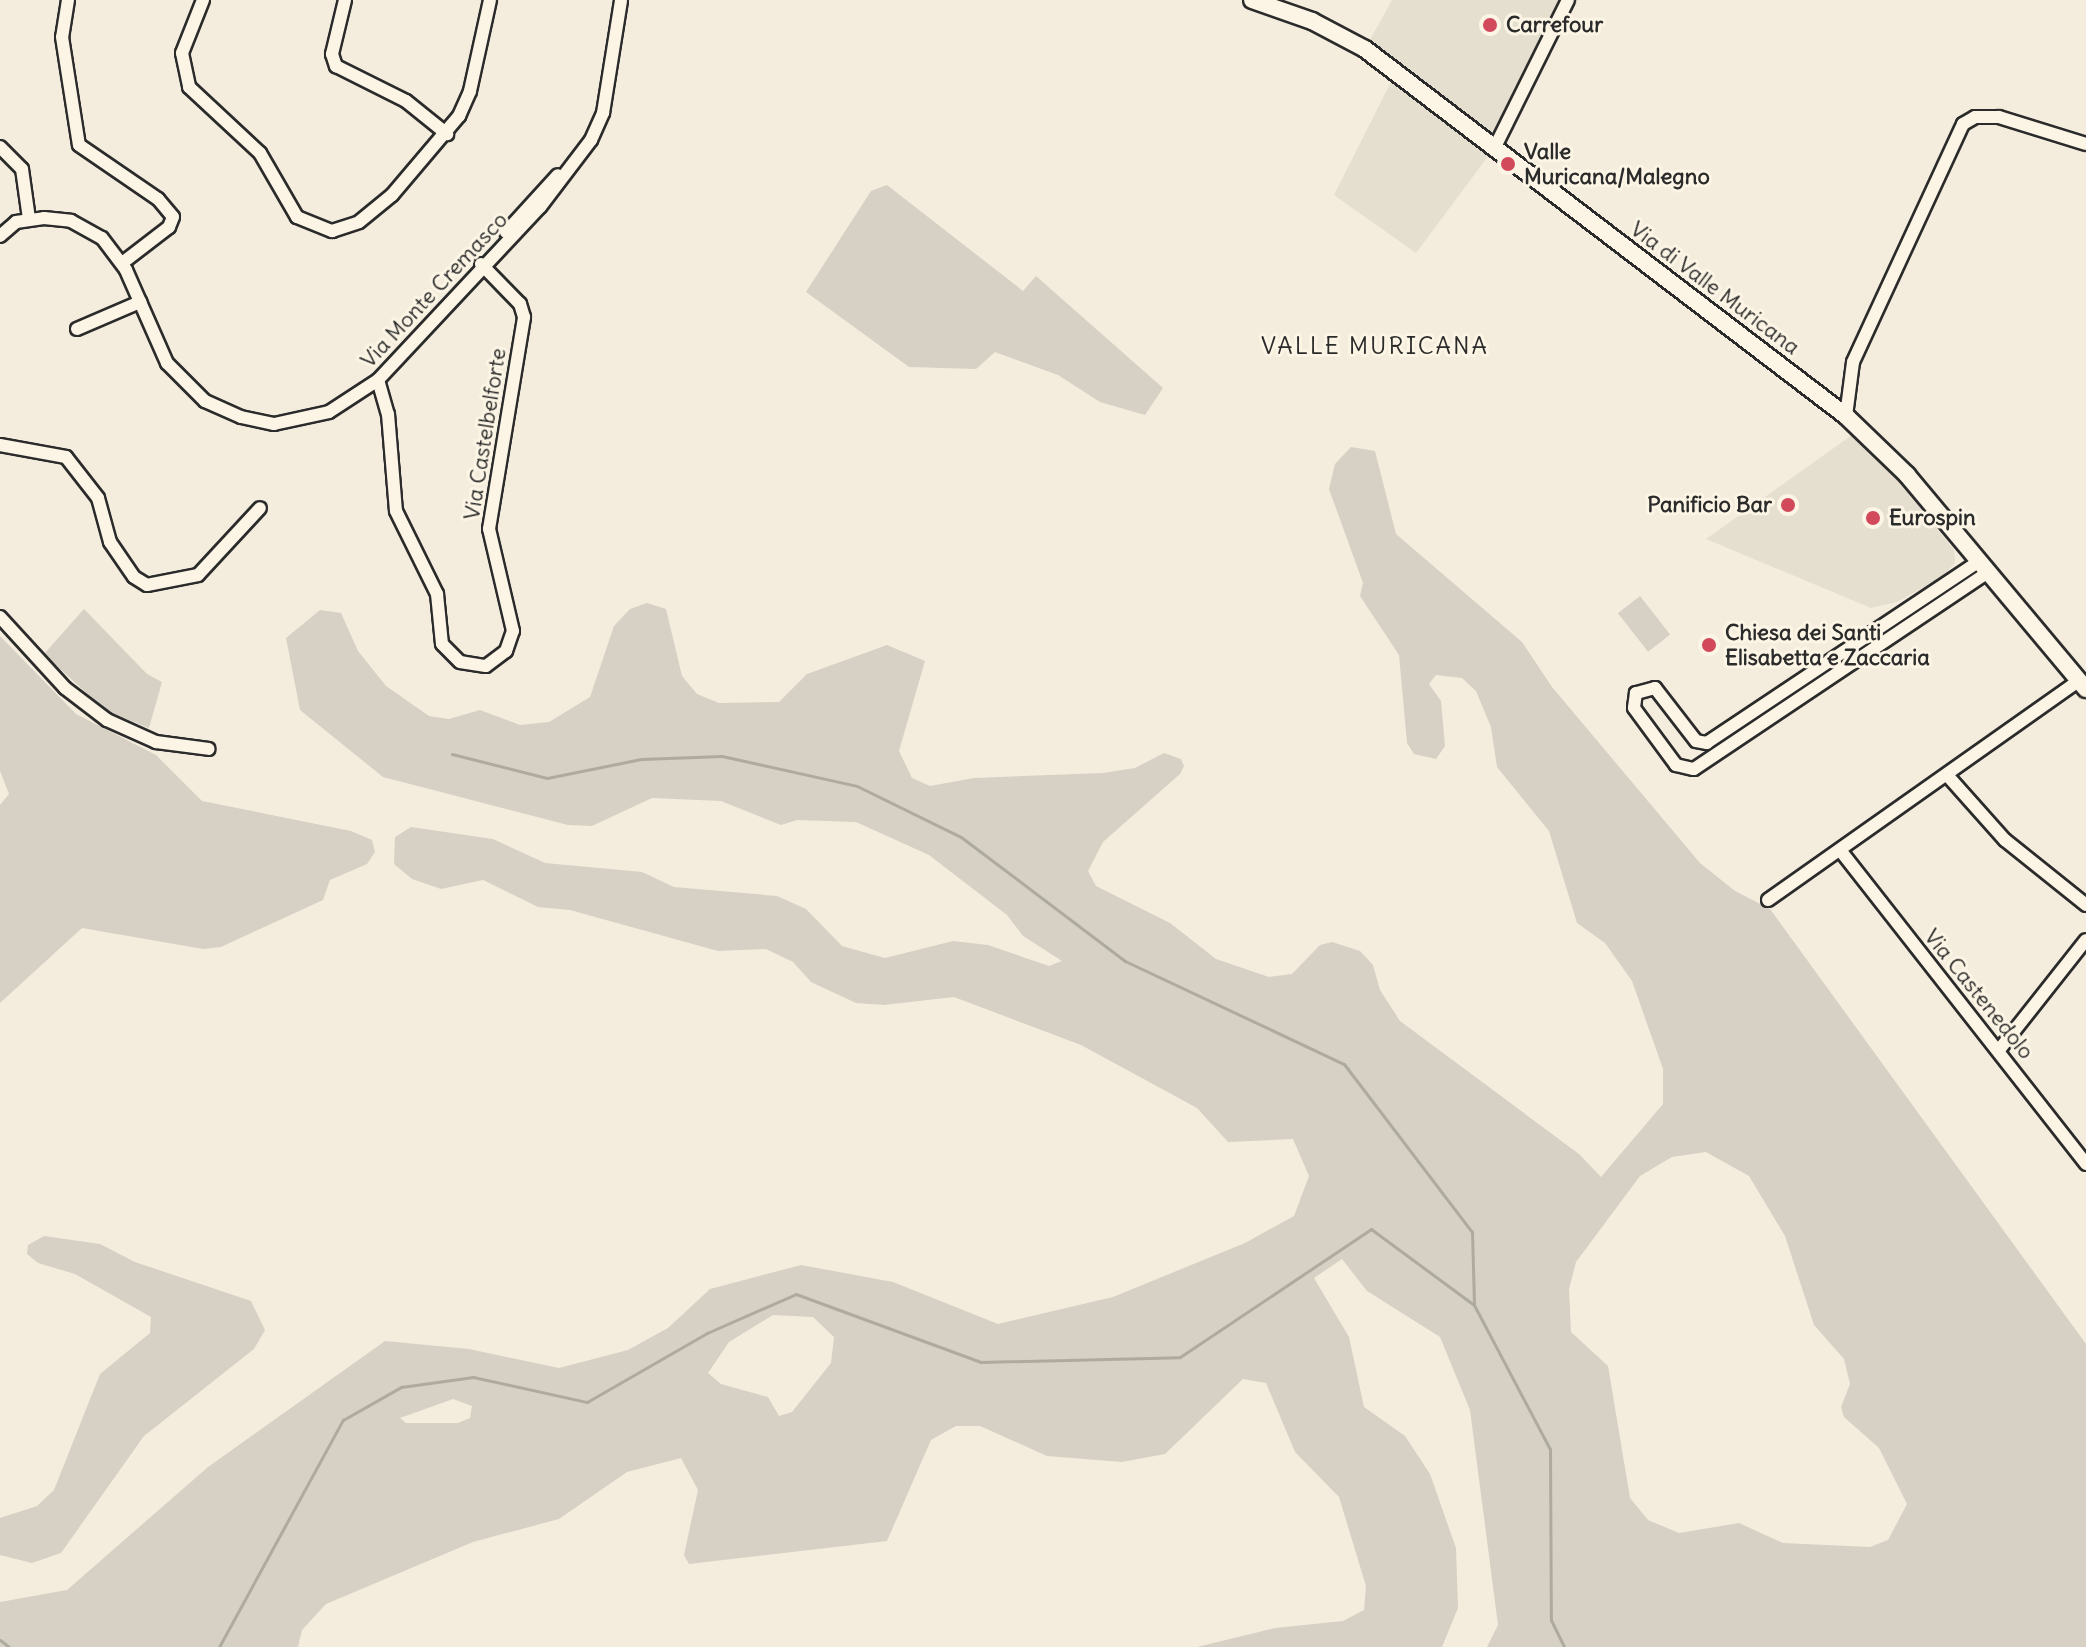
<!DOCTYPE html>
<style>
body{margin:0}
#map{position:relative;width:2086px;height:1647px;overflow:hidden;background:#f4edde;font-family:Delius,sans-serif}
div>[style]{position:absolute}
.built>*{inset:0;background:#e5dfd0}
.green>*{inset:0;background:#d6d1c4;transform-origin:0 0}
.stream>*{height:3px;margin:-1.5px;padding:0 1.5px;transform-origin:1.5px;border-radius:1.5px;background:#afaaa0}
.roads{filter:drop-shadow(2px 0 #2b2b2b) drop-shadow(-2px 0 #2b2b2b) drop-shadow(0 2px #2b2b2b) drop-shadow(0 -2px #2b2b2b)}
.minor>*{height:12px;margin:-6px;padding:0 6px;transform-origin:6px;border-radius:6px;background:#fcf5e5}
.tertiary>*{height:16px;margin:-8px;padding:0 8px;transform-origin:8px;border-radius:8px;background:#fcf5e5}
.dots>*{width:22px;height:22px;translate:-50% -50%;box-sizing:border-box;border:4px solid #fcf5e5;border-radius:50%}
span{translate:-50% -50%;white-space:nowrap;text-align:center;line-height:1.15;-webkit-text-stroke:6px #fcf5e5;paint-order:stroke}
.poi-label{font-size:22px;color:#2b2b2b;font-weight:700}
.left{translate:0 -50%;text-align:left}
.right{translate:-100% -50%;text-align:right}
.street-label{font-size:22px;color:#2b2b2b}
.neighbourhood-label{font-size:24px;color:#2b2b2b;letter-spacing:2px}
</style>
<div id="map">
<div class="built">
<div style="clip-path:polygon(1392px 0,1568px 0,1495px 147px,1416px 253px,1334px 195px,1396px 72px,1365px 49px)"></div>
<div style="clip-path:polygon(1852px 435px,1892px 473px,1954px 550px,1955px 563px,1942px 577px,1897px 602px,1871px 608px,1706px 539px)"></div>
</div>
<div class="green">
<div style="clip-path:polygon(887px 185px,1023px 291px,1036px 276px,1163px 388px,1145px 415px,1100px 402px,1058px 375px,995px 352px,976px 369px,909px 367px,806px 292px,871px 191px)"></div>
<div style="clip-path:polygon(evenodd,1351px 447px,1375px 451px,1396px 534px,1522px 642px,1552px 687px,1700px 863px,1735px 891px,1770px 909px,2086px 1344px,2086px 1647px,1487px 1647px,1498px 1625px,1470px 1410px,1440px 1337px,1367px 1291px,1342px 1259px,1314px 1278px,1349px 1337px,1364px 1407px,1405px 1436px,1430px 1474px,1456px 1548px,1458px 1608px,1442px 1647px,1197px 1647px,1275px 1628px,1343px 1621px,1364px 1610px,1366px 1586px,1339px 1497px,1295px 1452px,1266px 1383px,1243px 1379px,1165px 1454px,1122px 1462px,1047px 1456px,980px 1426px,956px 1426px,931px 1440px,887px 1541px,689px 1564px,684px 1555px,698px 1490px,681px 1458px,627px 1472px,559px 1519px,473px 1542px,326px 1604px,302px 1630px,298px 1647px,0 1647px,0 1602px,67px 1590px,208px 1467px,385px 1341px,469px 1349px,559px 1368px,628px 1350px,668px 1328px,710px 1289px,801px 1265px,893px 1282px,998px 1324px,1113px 1297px,1245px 1243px,1294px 1216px,1309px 1176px,1293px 1139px,1228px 1142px,1197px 1108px,1081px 1045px,954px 997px,884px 1005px,856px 1003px,811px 982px,793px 962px,766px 949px,718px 951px,570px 910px,538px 907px,483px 880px,441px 889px,412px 879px,394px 864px,395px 837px,411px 827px,493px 839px,545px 863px,642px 872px,674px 887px,777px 896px,806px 909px,842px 946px,885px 958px,953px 941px,988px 945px,1049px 966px,1062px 961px,1023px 936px,1007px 915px,929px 855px,856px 822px,797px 820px,781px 825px,721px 801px,652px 798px,592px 826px,568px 825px,383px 777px,300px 710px,286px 638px,320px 610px,341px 613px,358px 651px,386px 686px,429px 716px,449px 719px,480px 710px,520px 725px,549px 722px,590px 697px,614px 626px,630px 609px,647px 603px,666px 609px,682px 676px,697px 694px,719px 703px,779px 702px,807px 674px,887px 645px,925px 661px,899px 751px,912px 778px,930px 786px,974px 778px,1103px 773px,1135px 768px,1164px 753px,1181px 759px,1184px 766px,1180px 774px,1103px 842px,1088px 871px,1096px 886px,1170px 923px,1216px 959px,1269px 977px,1292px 974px,1320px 945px,1332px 942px,1360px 951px,1373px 965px,1380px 990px,1400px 1021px,1579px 1154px,1601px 1177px,1663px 1104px,1663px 1069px,1632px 981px,1605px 943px,1577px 923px,1549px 831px,1497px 767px,1491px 727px,1476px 691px,1462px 678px,1436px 675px,1429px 684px,1441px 701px,1445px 746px,1436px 759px,1414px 754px,1407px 743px,1399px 655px,1360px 596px,1363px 583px,1329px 489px,1335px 464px,1351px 447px,1706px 1152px,1749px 1176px,1785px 1236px,1814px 1325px,1844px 1359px,1850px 1384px,1841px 1407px,1844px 1417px,1879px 1448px,1907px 1504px,1888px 1540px,1870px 1547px,1783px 1543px,1739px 1523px,1679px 1533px,1648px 1520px,1630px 1498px,1608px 1366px,1571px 1332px,1569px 1289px,1576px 1262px,1640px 1176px,1672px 1157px,1706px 1152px,1351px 447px,773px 1315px,813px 1317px,834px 1337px,831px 1363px,792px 1412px,779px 1416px,768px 1397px,721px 1384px,708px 1373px,729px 1342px,773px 1315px,1351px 447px,453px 1399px,472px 1406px,470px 1418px,458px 1423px,406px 1423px,400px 1418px,453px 1399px)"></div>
<div style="left:1640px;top:596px;width:49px;height:28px;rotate:52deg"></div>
<div style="clip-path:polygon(84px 609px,147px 674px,162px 682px,149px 728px,106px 711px,44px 654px)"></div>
<div style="clip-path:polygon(0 636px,76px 714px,156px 755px,202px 801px,351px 831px,372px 840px,375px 852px,367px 864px,330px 880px,323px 900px,221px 947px,203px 949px,82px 928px,0 1003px,0 805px,9px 794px,0 771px)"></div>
<div style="clip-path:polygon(44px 1236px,100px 1244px,135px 1262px,251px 1301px,265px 1330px,254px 1349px,144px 1436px,61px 1553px,32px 1563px,0 1555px,0 1518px,37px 1506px,54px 1490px,100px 1374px,150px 1333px,151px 1317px,75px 1274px,38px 1263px,27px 1254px,28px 1245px)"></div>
</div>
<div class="stream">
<div style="left:452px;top:754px;width:98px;rotate:14.2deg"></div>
<div style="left:547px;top:778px;width:96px;rotate:-11.4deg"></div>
<div style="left:641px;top:759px;width:81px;rotate:-2.1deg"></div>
<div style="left:722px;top:756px;width:138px;rotate:12.5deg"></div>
<div style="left:857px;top:786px;width:116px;rotate:26.1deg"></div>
<div style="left:961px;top:837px;width:206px;rotate:37.1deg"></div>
<div style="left:1125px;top:961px;width:242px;rotate:25.2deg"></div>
<div style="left:1344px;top:1064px;width:211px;rotate:52.7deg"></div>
<div style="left:1472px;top:1232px;width:72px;rotate:88.4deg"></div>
<div style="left:0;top:1640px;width:11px;rotate:38deg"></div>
<div style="left:219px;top:1647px;width:259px;rotate:-61.4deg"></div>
<div style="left:343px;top:1420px;width:67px;rotate:-29.6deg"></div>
<div style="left:401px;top:1387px;width:73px;rotate:-7.9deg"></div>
<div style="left:473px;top:1377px;width:117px;rotate:12.4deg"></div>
<div style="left:587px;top:1402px;width:138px;rotate:-29.9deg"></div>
<div style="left:707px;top:1333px;width:97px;rotate:-23.7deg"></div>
<div style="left:796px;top:1294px;width:197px;rotate:20.2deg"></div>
<div style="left:981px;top:1362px;width:199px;rotate:-1.4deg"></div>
<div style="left:1180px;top:1357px;width:230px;rotate:-33.8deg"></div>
<div style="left:1371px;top:1229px;width:128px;rotate:36.4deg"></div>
<div style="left:1474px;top:1305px;width:163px;rotate:62.2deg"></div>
<div style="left:1550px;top:1449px;width:171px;rotate:89.7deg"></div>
<div style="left:1551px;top:1620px;width:30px;rotate:64deg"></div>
</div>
<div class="roads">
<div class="minor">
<div style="left:68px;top:0;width:37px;rotate:99deg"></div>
<div style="left:62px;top:37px;width:109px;rotate:81.1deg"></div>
<div style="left:79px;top:145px;width:96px;rotate:34.4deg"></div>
<div style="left:158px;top:199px;width:23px;rotate:50deg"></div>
<div style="left:173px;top:217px;width:11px;rotate:112deg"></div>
<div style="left:169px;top:227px;width:59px;rotate:142.5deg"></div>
<div style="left:203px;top:0;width:57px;rotate:111.6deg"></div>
<div style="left:182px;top:53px;width:35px;rotate:78deg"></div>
<div style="left:189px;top:87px;width:97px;rotate:42.9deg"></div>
<div style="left:260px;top:153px;width:74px;rotate:60deg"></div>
<div style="left:297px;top:217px;width:38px;rotate:22deg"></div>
<div style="left:332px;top:231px;width:28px;rotate:-18deg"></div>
<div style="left:359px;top:222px;width:43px;rotate:-39.3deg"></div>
<div style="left:392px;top:195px;width:104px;rotate:-49.7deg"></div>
<div style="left:459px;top:116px;width:27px;rotate:-66deg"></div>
<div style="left:470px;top:91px;width:93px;rotate:-77.6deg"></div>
<div style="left:345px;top:0;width:56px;rotate:103.5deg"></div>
<div style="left:332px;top:54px;width:13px;rotate:72deg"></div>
<div style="left:336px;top:66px;width:78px;rotate:26.6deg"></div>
<div style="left:406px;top:101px;width:53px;rotate:38.8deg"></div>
<div style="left:0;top:147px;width:31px;rotate:45deg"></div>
<div style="left:22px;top:169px;width:50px;rotate:82deg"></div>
<div style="left:1495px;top:147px;width:164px;rotate:-63.6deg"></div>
<div style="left:506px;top:232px;width:77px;rotate:-47.6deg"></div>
<div style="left:0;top:236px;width:21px;rotate:-41deg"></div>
<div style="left:16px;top:222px;width:28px;rotate:-8deg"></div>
<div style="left:44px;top:218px;width:27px;rotate:6deg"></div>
<div style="left:71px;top:221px;width:35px;rotate:29deg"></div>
<div style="left:102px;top:238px;width:40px;rotate:53deg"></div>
<div style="left:126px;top:270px;width:102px;rotate:66.2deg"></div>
<div style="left:167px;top:363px;width:54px;rotate:45deg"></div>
<div style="left:205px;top:401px;width:39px;rotate:24deg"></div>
<div style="left:241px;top:417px;width:34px;rotate:12deg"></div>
<div style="left:274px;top:424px;width:56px;rotate:-12.3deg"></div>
<div style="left:329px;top:412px;width:59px;rotate:-33.1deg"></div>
<div style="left:378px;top:380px;width:237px;rotate:-46.9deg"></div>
<div style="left:540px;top:207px;width:84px;rotate:-52.7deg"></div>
<div style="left:591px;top:140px;width:30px;rotate:-66deg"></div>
<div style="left:603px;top:113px;width:114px;rotate:-80.9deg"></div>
<div style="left:77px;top:329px;width:69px;rotate:-23.2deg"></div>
<div style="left:378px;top:380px;width:35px;rotate:74deg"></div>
<div style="left:388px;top:414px;width:97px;rotate:85.3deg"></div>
<div style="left:396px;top:511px;width:93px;rotate:63.7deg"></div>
<div style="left:437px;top:594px;width:50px;rotate:84.3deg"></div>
<div style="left:442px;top:644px;width:25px;rotate:45deg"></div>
<div style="left:460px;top:662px;width:26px;rotate:9deg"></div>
<div style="left:486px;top:666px;width:25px;rotate:-37deg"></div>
<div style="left:506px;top:651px;width:21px;rotate:-71deg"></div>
<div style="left:513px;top:631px;width:105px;rotate:-103.2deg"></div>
<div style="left:489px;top:529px;width:215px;rotate:-80.6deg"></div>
<div style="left:524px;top:317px;width:14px;rotate:-107deg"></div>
<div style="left:520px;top:304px;width:56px;rotate:-134.3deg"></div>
<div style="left:1846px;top:416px;width:54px;rotate:-82.6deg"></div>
<div style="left:1853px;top:362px;width:262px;rotate:-65.2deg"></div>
<div style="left:1963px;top:124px;width:14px;rotate:-30deg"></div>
<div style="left:1975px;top:117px;width:24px"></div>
<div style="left:1999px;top:117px;width:91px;rotate:17.2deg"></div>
<div style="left:0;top:445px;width:67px;rotate:10.3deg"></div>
<div style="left:66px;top:457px;width:52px;rotate:52deg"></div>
<div style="left:98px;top:498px;width:46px;rotate:74.7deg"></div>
<div style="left:110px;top:542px;width:42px;rotate:55.6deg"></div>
<div style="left:134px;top:577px;width:15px;rotate:32deg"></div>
<div style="left:147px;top:585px;width:52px;rotate:-11.1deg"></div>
<div style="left:198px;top:575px;width:91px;rotate:-47.2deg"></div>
<div style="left:1978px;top:562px;width:326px;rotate:146.3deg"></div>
<div style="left:1707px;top:743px;width:11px;rotate:-170deg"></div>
<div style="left:1696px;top:741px;width:67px;rotate:-127.7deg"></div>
<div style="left:1655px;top:688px;width:20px;rotate:165deg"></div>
<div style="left:1636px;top:693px;width:15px;rotate:98deg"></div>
<div style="left:1634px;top:708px;width:71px;rotate:53.6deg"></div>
<div style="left:1676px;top:765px;width:18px;rotate:13deg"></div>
<div style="left:1694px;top:769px;width:353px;rotate:-33.8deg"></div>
<div style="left:0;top:617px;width:96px;rotate:47.5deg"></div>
<div style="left:65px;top:688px;width:53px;rotate:37.3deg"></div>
<div style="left:107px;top:720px;width:54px;rotate:24.2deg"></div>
<div style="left:156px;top:742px;width:53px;rotate:7.5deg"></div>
<div style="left:1947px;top:775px;width:87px;rotate:48.3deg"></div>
<div style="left:2005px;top:840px;width:104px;rotate:38.7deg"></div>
<div style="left:1840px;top:850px;width:399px;rotate:51.9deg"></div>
<div style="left:1768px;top:900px;width:380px;rotate:-35.2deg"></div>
<div style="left:1999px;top:1050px;width:140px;rotate:-51.7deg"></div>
</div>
<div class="tertiary">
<div style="left:1252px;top:0;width:64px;rotate:19.3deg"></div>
<div style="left:1312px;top:21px;width:60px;rotate:27.8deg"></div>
<div style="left:1365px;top:49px;width:605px;rotate:37.34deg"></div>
<div style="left:1846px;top:416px;width:85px;rotate:44deg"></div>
<div style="left:1907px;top:475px;width:279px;rotate:50.1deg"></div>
</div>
</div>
<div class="dots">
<div style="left:1490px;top:25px;background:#d1495b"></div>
<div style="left:1508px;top:164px;background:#d1495b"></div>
<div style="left:1788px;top:505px;background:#d1495b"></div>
<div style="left:1873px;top:518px;background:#d1495b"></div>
<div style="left:1709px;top:645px;background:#d1495b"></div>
</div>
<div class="poi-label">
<span class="left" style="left:1506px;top:25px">Carrefour</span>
<span class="left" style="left:1524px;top:164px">Valle<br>Muricana/Malegno</span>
<span class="right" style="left:1772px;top:505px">Panificio Bar</span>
<span class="left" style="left:1889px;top:518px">Eurospin</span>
<span class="left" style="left:1725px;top:645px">Chiesa dei Santi<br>Elisabetta e Zaccaria</span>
</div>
<div class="street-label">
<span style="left:1715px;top:288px;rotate:37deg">Via di Valle Muricana</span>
<span style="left:434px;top:290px;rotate:-47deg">Via Monte Cremasco</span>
<span style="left:485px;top:434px;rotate:-81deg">Via Castelbelforte</span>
<span style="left:1979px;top:994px;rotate:51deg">Via Castenedolo</span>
</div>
<div class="neighbourhood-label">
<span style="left:1375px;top:346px">VALLE MURICANA</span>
</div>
</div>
